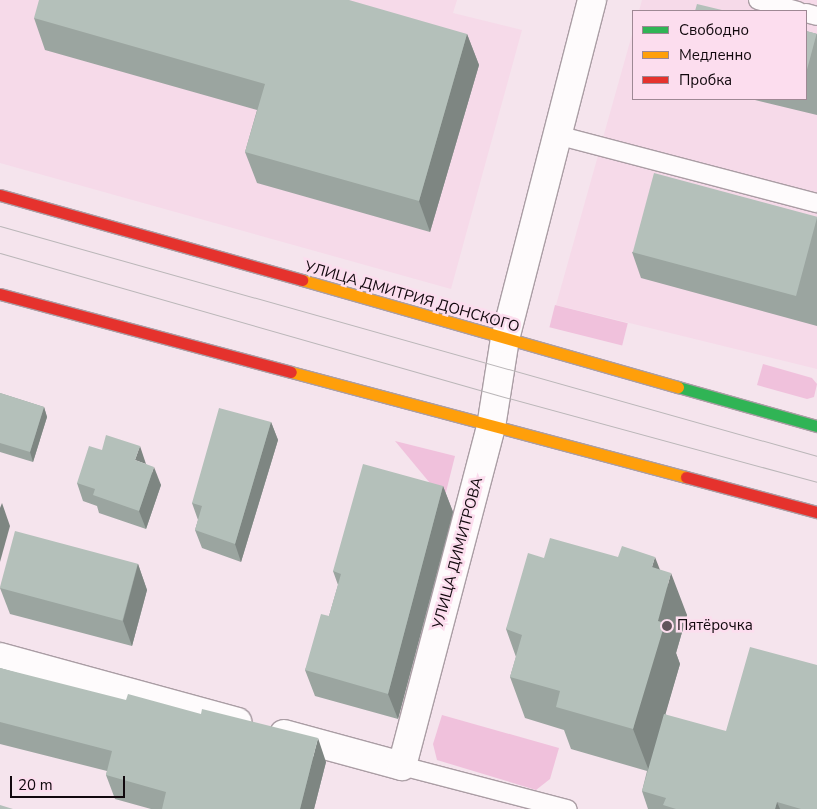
<!DOCTYPE html>
<meta charset="utf-8">
<style>
body{margin:0}
#map{position:relative;width:817px;height:809px;overflow:hidden;background:#f5e4ed;font-family:"Nunito Sans",sans-serif}
div>[style]{position:absolute}
.built>*{inset:0;background:#f6dae9}
.green>*{inset:0;background:#f0c1dc;transform-origin:0 0}
.roads{filter:drop-shadow(1px 0 #aa9da4) drop-shadow(-1px 0 #aa9da4) drop-shadow(0 1px #aa9da4) drop-shadow(0 -1px #aa9da4)}
.lane>*{height:18px;margin:-9px;padding:0 9px;transform-origin:9px;border-radius:9px;background:#fefbfc}
.street>*{height:28px;margin:-14px;padding:0 14px;transform-origin:14px;border-radius:14px;background:#fefbfc}
.fast>*{height:11px;margin:-5.5px;padding:0 5.5px;transform-origin:5.5px;border-radius:5.5px;background:#30b455}
.slow>*{height:11px;margin:-5.5px;padding:0 5.5px;transform-origin:5.5px;border-radius:5.5px;background:#ff9f0a}
.jam>*{height:11px;margin:-5.5px;padding:0 5.5px;transform-origin:5.5px;border-radius:5.5px;background:#e5322d}
.tram>*{height:1px;margin:-0.5px;padding:0 0.5px;transform-origin:0.5px;border-radius:0.5px;background:#bab6b8}
.wall>*{inset:0;background:#9ba5a0}
.shaded-wall>*{inset:0;background:#7e8682}
.building>*{inset:0;background:#b4c0ba;transform-origin:0 0}
.dots>*{width:14px;height:14px;translate:-50% -50%;box-sizing:border-box;border:2px solid #fcddee;border-radius:50%}
span{translate:-50% -50%;white-space:nowrap;text-align:center;line-height:1.15;-webkit-text-stroke:5px #fcddee;paint-order:stroke}
.street-label{font-size:15px;color:#11080d}
.poi-label{font-size:15px;color:#11080d}
.left{translate:0 -50%;text-align:left}
.legend{position:absolute;left:632px;top:10px;width:175px;height:90px;box-sizing:border-box;background:#fcddee;border:1px solid #9e8894;margin:0;padding:6px 9px;list-style:none;font-size:15px;color:#11080d}
.legend li{display:flex;align-items:center;gap:10px;height:25px}
.legend b{width:25px;border:1px solid #9e8894}
.scale{position:absolute;left:10px;top:776px;width:115px;height:22px;box-sizing:border-box;border:2px solid #11080d;border-top:0;padding-left:6px;font-size:15px;line-height:18px;white-space:nowrap;color:#11080d;-webkit-text-stroke:4px #fcddee;paint-order:stroke}
</style>
<div id="map">
<div class="built">
<div style="clip-path:polygon(0 0,457px 0,453px 13px,522px 30px,451px 289px,0 163px)"></div>
<div style="clip-path:polygon(642px 0,817px 0,817px 369px,556px 305px,633px 31px,633px 99px,806px 99px,806px 11px,639px 11px)"></div>
</div>
<div class="green">
<div style="left:555px;top:305px;width:75px;height:23px;rotate:14deg"></div>
<div style="clip-path:polygon(763px 364px,812px 378px,817px 384px,814px 397px,807px 399px,757px 385px)"></div>
<div style="clip-path:polygon(395px 441px,455px 456px,444px 500px)"></div>
<div style="clip-path:polygon(442px 715px,559px 748px,550px 779px,536px 790px,437px 760px,433px 744px)"></div>
</div>
<div class="roads">
<div class="lane">
<div style="left:758px;top:0;width:41px;rotate:15.4deg"></div>
<div style="left:806px;top:13px;width:11px;rotate:15deg"></div>
<div style="left:557px;top:135px;width:269px;rotate:14.7deg"></div>
<div style="left:402px;top:766px;width:171px;rotate:14.6deg"></div>
</div>
<div class="street">
<div style="left:0;top:657px;width:246px;rotate:15.3deg"></div>
<div style="left:284px;top:734px;width:122px;rotate:15.2deg"></div>
<div style="left:402px;top:766px;width:350px;rotate:-75.3deg"></div>
<div style="left:491px;top:427px;width:89px;rotate:-81deg"></div>
<div style="left:505px;top:339px;width:350px;rotate:-75.6deg"></div>
</div>
<div class="fast">
<div style="left:678px;top:387px;width:144px;rotate:15.7deg"></div>
</div>
<div class="slow">
<div style="left:302px;top:280px;width:391px;rotate:15.9deg"></div>
<div style="left:291px;top:372px;width:409px;rotate:14.9deg"></div>
</div>
<div class="jam">
<div style="left:0;top:195px;width:314px;rotate:15.7deg"></div>
<div style="left:0;top:294px;width:301px;rotate:15deg"></div>
<div style="left:686px;top:477px;width:136px;rotate:15deg"></div>
</div>
</div>
<div class="tram">
<div style="left:0;top:226px;width:849px;rotate:15.72deg"></div>
<div style="left:0;top:253px;width:517px;rotate:15.95deg"></div>
<div style="left:497px;top:395px;width:332px;rotate:15.2deg"></div>
</div>
<div class="wall">
<div style="clip-path:polygon(34px 18px,467px 34px,479px 65px,430px 232px,257px 183px,245px 152px,257px 110px,45px 50px)"></div>
<div style="clip-path:polygon(806px 31px,817px 34px,817px 115px,751px 99px,806px 99px)"></div>
<div style="clip-path:polygon(817px 218px,817px 326px,641px 278px,632px 252px)"></div>
<div style="clip-path:polygon(0 393px,44px 407px,47px 417px,33px 462px,0 452px)"></div>
<div style="clip-path:polygon(271px 422px,278px 440px,241px 562px,202px 548px,195px 530px,198px 520px,192px 503px)"></div>
<div style="clip-path:polygon(146px 464px,161px 485px,146px 529px,99px 513px,97px 506px,83px 501px,77px 483px)"></div>
<div style="clip-path:polygon(443px 486px,453px 512px,398px 719px,315px 696px,305px 670px,329px 616px,338px 585px,333px 571px)"></div>
<div style="clip-path:polygon(544px 558px,660px 570px,687px 615px,676px 653px,680px 664px,665px 714px,817px 809px,648px 809px,642px 791px,647px 771px,571px 749px,564px 730px,525px 718px,510px 677px,516px 657px,506px 629px)"></div>
<div style="clip-path:polygon(138px 564px,147px 590px,132px 646px,10px 614px,0 588px)"></div>
<div style="clip-path:polygon(0 668px,326px 762px,314px 809px,151px 809px,115px 799px,106px 775px,107px 771px,0 744px)"></div>
</div>
<div class="shaded-wall">
<div style="clip-path:polygon(467px 34px,479px 65px,430px 232px,419px 201px)"></div>
<div style="clip-path:polygon(44px 407px,47px 417px,33px 462px,30px 452px)"></div>
<div style="clip-path:polygon(271px 422px,278px 440px,241px 562px,235px 544px)"></div>
<div style="clip-path:polygon(140px 446px,146px 464px,135px 460px)"></div>
<div style="clip-path:polygon(154px 467px,161px 485px,146px 529px,139px 511px)"></div>
<div style="clip-path:polygon(443px 486px,453px 512px,398px 719px,388px 694px)"></div>
<div style="clip-path:polygon(2px 503px,10px 526px,0 562px,0 508px)"></div>
<div style="clip-path:polygon(655px 557px,667px 588px,671px 573px,687px 615px,676px 653px,680px 664px,649px 771px,633px 729px,658px 621px,652px 567px)"></div>
<div style="clip-path:polygon(138px 564px,147px 590px,132px 646px,123px 621px)"></div>
<div style="clip-path:polygon(318px 738px,326px 762px,314px 809px,300px 809px)"></div>
<div style="clip-path:polygon(777px 802px,780px 809px,775px 809px)"></div>
</div>
<div class="building">
<div style="clip-path:polygon(39px 0,349px 0,467px 34px,419px 201px,245px 152px,265px 84px,34px 18px)"></div>
<div style="clip-path:polygon(697px 4px,726px 11px,695px 11px)"></div>
<div style="left:806px;top:31px;width:11px;height:58px;rotate:15deg"></div>
<div style="left:654px;top:173px;width:169px;height:82px;rotate:15deg"></div>
<div style="clip-path:polygon(0 393px,44px 407px,30px 452px,0 443px)"></div>
<div style="clip-path:polygon(219px 408px,271px 422px,235px 544px,195px 530px,202px 506px,192px 503px)"></div>
<div style="clip-path:polygon(106px 435px,140px 446px,135px 460px,154px 467px,139px 511px,93px 495px,95px 489px,77px 483px,89px 446px,102px 450px)"></div>
<div style="clip-path:polygon(363px 464px,443px 486px,388px 694px,305px 670px,321px 614px,329px 616px,341px 574px,333px 571px)"></div>
<div style="left:15px;top:531px;width:127px;height:59px;rotate:15deg"></div>
<div style="clip-path:polygon(550px 538px,618px 557px,622px 546px,655px 557px,652px 567px,671px 573px,658px 621px,665px 623px,633px 729px,556px 707px,560px 691px,510px 677px,522px 635px,506px 629px,528px 553px,544px 558px)"></div>
<div style="clip-path:polygon(750px 647px,817px 665px,817px 809px,801px 809px,777px 802px,775px 809px,676px 809px,663px 805px,666px 798px,642px 791px,664px 714px,726px 731px)"></div>
<div style="clip-path:polygon(0 668px,126px 700px,128px 694px,201px 714px,202px 709px,318px 738px,300px 809px,162px 809px,166px 792px,106px 775px,112px 751px,0 722px)"></div>
<div style="clip-path:polygon(0 805px,13px 809px,0 809px)"></div>
</div>
<div class="dots">
<div style="left:667px;top:626px;background:#61555b"></div>
</div>
<div class="street-label">
<span style="left:412px;top:297px;rotate:16deg">УЛИЦА ДМИТРИЯ ДОНСКОГО</span>
<span style="left:458px;top:553px;rotate:-75deg">УЛИЦА ДИМИТРОВА</span>
</div>
<div class="poi-label">
<span class="left" style="left:677px;top:626px">Пятёрочка</span>
</div>
<ul class="legend">
<li><b style="height:6px;background:#30b455"></b>Свободно</li>
<li><b style="height:6px;background:#ff9f0a"></b>Медленно</li>
<li><b style="height:6px;background:#e5322d"></b>Пробка</li>
</ul>
<div class="scale">20 m</div>
</div>
